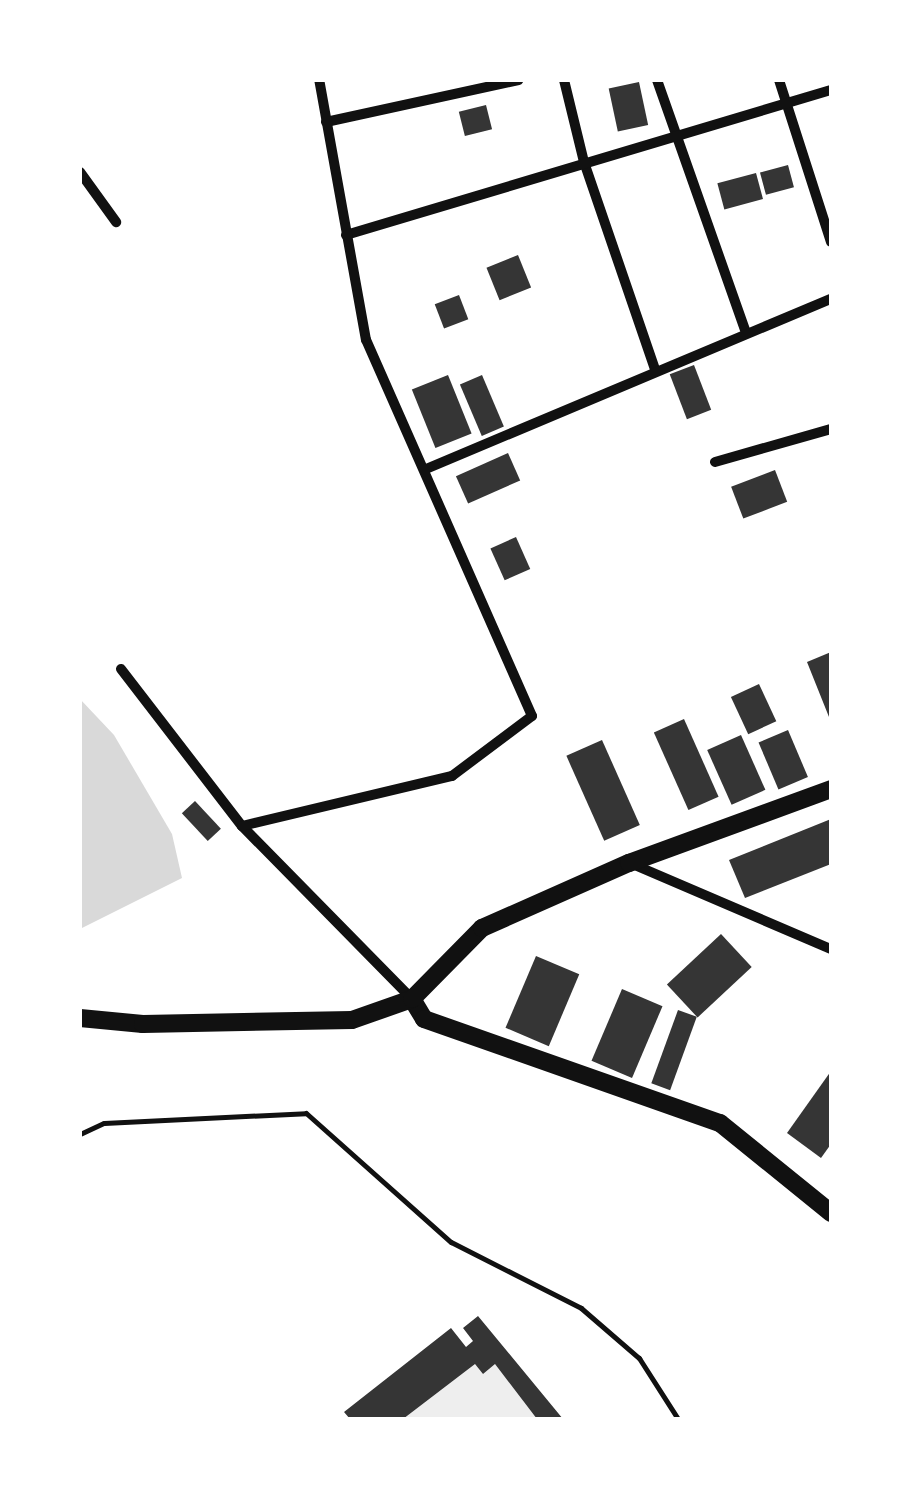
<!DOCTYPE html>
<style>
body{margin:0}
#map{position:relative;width:911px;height:1499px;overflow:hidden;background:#fff;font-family:Jost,sans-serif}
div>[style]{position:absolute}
.green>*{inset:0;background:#eee}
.water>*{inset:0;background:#d9d9d9}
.building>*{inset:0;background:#353535;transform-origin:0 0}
.path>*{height:5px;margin:-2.5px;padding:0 2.5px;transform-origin:2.5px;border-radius:2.5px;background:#111}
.minor>*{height:10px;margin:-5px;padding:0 5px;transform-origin:5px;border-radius:5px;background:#111}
.tertiary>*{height:18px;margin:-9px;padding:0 9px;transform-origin:9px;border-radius:9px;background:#111}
span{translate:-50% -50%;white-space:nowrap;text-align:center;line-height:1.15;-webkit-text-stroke:10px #fff;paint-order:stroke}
.frame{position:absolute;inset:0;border:82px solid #fff;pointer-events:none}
</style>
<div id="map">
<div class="green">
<div style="clip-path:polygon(475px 1364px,483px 1374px,495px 1364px,537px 1419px,403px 1419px)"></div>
</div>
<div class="water">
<div style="clip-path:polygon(80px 699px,114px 735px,172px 834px,182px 878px,80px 929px)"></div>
</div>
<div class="building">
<div style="left:639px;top:82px;width:44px;height:31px;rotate:78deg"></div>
<div style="left:486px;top:105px;width:25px;height:28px;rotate:76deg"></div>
<div style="left:788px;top:165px;width:23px;height:29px;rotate:75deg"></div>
<div style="left:756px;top:173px;width:27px;height:40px;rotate:75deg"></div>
<div style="left:518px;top:255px;width:35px;height:34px;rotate:68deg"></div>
<div style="left:459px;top:295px;width:26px;height:26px;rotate:69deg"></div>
<div style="left:694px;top:365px;width:48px;height:26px;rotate:69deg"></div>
<div style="left:448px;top:375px;width:63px;height:39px;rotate:68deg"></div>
<div style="left:482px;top:375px;width:56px;height:24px;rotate:67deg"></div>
<div style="left:508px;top:453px;width:30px;height:57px;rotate:66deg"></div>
<div style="left:775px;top:470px;width:34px;height:47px;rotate:69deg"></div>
<div style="left:516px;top:537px;width:35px;height:28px;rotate:66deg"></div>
<div style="clip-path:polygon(831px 652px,831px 722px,807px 662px)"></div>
<div style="left:759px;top:684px;width:41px;height:31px;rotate:65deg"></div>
<div style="left:684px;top:719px;width:85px;height:33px;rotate:66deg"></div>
<div style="left:788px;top:730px;width:51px;height:32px;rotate:67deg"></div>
<div style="left:741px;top:735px;width:60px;height:37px;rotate:66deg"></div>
<div style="left:602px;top:740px;width:93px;height:39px;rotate:66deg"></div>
<div style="left:195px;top:801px;width:38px;height:18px;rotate:47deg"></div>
<div style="clip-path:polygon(831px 819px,831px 864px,745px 898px,729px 860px)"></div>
<div style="left:721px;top:934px;width:45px;height:74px;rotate:47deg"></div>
<div style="left:536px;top:956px;width:47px;height:78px;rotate:23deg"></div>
<div style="left:622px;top:989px;width:44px;height:78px;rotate:23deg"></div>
<div style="left:678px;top:1010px;width:20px;height:78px;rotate:20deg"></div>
<div style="clip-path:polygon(831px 1071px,831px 1144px,821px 1158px,787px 1133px)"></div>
<div style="clip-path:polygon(478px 1316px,563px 1419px,537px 1419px,495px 1364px,483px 1374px,475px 1364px,403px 1419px,350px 1419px,344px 1412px,451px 1328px,466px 1347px,473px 1341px,463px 1328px)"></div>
</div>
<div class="path">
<div style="left:80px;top:1134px;width:26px;rotate:-25deg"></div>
<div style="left:104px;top:1123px;width:202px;rotate:-2.8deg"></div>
<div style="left:306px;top:1113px;width:194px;rotate:41.7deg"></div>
<div style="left:451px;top:1242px;width:146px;rotate:26.9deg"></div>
<div style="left:581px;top:1308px;width:77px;rotate:40.8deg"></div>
<div style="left:639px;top:1358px;width:72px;rotate:57.4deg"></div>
</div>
<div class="minor">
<div style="left:564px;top:80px;width:84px;rotate:76.3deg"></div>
<div style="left:584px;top:162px;width:219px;rotate:71.1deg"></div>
<div style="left:657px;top:80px;width:268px;rotate:70.6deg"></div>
<div style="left:779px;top:80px;width:170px;rotate:72.2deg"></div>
<div style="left:326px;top:122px;width:197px;rotate:-12.3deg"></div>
<div style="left:80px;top:172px;width:62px;rotate:54.2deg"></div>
<div style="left:346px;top:235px;width:506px;rotate:-16.65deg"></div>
<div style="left:715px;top:462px;width:121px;rotate:-15.9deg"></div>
<div style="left:426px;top:469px;width:439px;rotate:-22.8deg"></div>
<div style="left:121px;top:669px;width:198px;rotate:52.4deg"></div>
<div style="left:242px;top:826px;width:243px;rotate:45.5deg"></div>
<div style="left:242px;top:826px;width:216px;rotate:-13.4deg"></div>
<div style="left:452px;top:776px;width:100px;rotate:-36.9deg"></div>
<div style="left:532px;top:716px;width:411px;rotate:-113.8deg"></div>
<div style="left:366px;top:340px;width:264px;rotate:-100.2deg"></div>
<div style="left:630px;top:863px;width:219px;rotate:23.2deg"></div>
</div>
<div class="tertiary">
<div style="left:412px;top:999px;width:23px;rotate:59deg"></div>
<div style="left:424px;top:1019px;width:314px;rotate:19.4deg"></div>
<div style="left:720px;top:1123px;width:143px;rotate:39deg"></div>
<div style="left:80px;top:1018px;width:63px;rotate:5.4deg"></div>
<div style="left:143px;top:1024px;width:209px;rotate:-1.1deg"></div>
<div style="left:352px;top:1020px;width:64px;rotate:-19.3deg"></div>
<div style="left:412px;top:999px;width:100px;rotate:-45.4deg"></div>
<div style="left:482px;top:928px;width:161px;rotate:-23.9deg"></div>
<div style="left:629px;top:863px;width:215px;rotate:-20.1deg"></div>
</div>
<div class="frame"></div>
</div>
